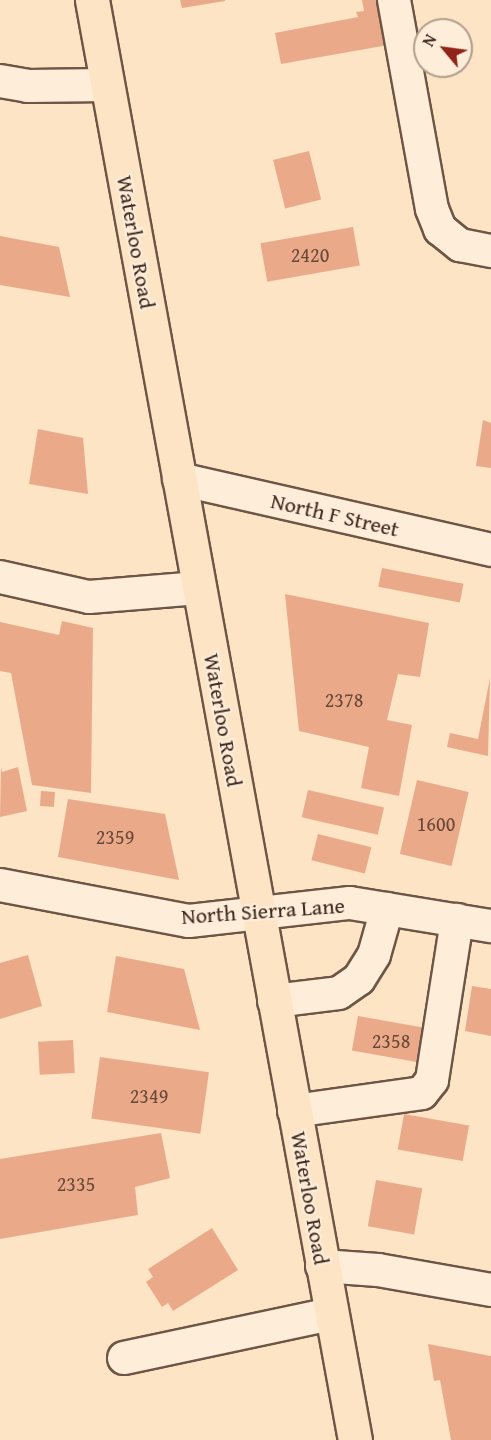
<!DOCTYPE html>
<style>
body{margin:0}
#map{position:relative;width:491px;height:1440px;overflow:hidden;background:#fce4c4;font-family:"Gentium Book Plus",serif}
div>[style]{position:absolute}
.building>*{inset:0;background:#eaaa8a;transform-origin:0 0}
.roads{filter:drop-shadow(2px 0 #6e5647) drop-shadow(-2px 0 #6e5647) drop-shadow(0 2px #6e5647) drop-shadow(0 -2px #6e5647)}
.minor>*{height:32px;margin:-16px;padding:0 16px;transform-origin:16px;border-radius:16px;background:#fdedd9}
.major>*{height:33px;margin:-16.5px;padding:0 16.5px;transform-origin:16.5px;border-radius:16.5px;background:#fce4c4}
span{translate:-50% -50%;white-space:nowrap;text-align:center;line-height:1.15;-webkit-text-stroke:4.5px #fdedd9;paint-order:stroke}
.number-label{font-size:20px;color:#694838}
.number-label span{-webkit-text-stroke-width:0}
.street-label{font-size:22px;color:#3e271d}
.north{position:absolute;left:413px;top:18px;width:60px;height:60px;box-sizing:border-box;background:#fdedd9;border:2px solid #b19e8e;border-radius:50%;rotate:299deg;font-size:16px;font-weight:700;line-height:24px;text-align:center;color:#3e271d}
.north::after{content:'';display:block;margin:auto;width:21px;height:27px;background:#8f2418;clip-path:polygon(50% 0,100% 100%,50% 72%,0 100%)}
</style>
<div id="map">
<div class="building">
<div style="clip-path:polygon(180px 0,225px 0,225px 1px,182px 8px)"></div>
<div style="clip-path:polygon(362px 0,380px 0,388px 45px,281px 64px,275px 33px,358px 17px,356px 12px,364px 11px)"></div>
<div style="left:309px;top:151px;width:50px;height:37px;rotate:76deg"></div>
<div style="left:353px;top:227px;width:39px;height:94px;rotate:80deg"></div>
<div style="clip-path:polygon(0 236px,59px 247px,70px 297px,0 285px)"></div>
<div style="clip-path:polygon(483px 420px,491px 423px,491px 468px,476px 466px)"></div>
<div style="clip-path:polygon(38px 429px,83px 438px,88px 494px,29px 484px)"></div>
<div style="left:382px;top:568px;width:83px;height:19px;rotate:11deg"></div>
<div style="clip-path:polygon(285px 594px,429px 623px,420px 677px,398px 674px,387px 720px,412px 725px,399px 796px,361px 788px,369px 747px,299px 731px)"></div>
<div style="clip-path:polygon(62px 621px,93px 628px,91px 793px,32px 785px,11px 673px,0 671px,0 622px,59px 635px)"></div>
<div style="clip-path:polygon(490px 678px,488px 756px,447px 747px,450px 733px,478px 739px)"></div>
<div style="clip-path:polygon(1px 767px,2px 772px,18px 767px,27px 811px,0 817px)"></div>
<div style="left:417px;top:780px;width:53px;height:76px;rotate:13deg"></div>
<div style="left:308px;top:790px;width:78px;height:28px;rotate:13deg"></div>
<div style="left:41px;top:791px;width:14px;height:15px;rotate:4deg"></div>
<div style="clip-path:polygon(68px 799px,165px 814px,179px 880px,58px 857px)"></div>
<div style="left:318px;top:834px;width:55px;height:27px;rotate:14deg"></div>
<div style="clip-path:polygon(28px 955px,42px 1006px,0 1019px,0 963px)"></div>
<div style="clip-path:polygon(116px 956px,184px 969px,200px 1030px,107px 1012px)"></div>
<div style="clip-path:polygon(472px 986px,491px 989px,491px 1036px,465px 1031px)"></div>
<div style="left:358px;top:1016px;width:73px;height:35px;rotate:10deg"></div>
<div style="left:73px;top:1040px;width:33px;height:35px;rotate:87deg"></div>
<div style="left:100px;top:1057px;width:110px;height:62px;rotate:8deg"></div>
<div style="left:404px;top:1114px;width:66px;height:36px;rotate:10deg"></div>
<div style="clip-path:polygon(161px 1133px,170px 1178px,135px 1187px,138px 1215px,0 1239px,0 1159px)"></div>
<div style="left:376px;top:1180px;width:47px;height:47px;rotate:10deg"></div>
<div style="clip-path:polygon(212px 1228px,238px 1270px,173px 1311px,168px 1303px,162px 1307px,146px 1282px,153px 1277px,148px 1269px)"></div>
<div style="clip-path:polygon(428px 1344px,491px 1356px,491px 1440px,451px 1440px,440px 1380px,434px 1381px)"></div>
</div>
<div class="roads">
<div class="minor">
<div style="left:394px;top:0;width:212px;rotate:79.7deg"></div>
<div style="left:432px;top:209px;width:22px;rotate:68deg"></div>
<div style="left:440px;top:229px;width:26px;rotate:39deg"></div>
<div style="left:460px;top:245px;width:32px;rotate:11deg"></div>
<div style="left:0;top:81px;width:28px;rotate:10deg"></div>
<div style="left:28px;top:86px;width:79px;rotate:-0.7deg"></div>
<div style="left:179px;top:479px;width:320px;rotate:12.8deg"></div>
<div style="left:0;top:577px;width:91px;rotate:12.7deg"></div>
<div style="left:89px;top:597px;width:110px;rotate:-4.7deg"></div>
<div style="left:0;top:885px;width:192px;rotate:10.8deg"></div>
<div style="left:189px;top:921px;width:162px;rotate:-6.4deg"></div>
<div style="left:350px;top:903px;width:143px;rotate:9.3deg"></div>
<div style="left:274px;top:1001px;width:65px;rotate:-7deg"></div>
<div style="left:339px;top:993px;width:24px;rotate:-35deg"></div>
<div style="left:359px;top:979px;width:28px;rotate:-58deg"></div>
<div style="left:374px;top:955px;width:48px;rotate:-74.2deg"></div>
<div style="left:294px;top:1111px;width:129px;rotate:-8deg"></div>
<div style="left:422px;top:1093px;width:16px;rotate:-52deg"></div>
<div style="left:432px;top:1080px;width:162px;rotate:-81.1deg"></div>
<div style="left:322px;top:1266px;width:56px;rotate:4.1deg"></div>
<div style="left:378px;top:1270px;width:115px;rotate:10deg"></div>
<div style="left:124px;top:1358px;width:212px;rotate:-12deg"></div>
</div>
<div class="major">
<div style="left:92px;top:0;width:1464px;rotate:79.65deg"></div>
</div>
</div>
<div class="number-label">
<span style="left:310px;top:254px">2420</span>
<span style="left:344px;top:699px">2378</span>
<span style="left:436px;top:823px">1600</span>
<span style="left:115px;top:836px">2359</span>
<span style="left:391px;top:1040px">2358</span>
<span style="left:149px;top:1095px">2349</span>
<span style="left:76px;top:1183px">2335</span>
</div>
<div class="street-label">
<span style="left:136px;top:242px;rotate:80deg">Waterloo Road</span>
<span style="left:335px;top:515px;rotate:13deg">North F Street</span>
<span style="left:223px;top:720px;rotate:80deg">Waterloo Road</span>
<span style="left:263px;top:911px;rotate:-4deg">North Sierra Lane</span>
<span style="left:310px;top:1198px;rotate:80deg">Waterloo Road</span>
</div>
<div class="north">N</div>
</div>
